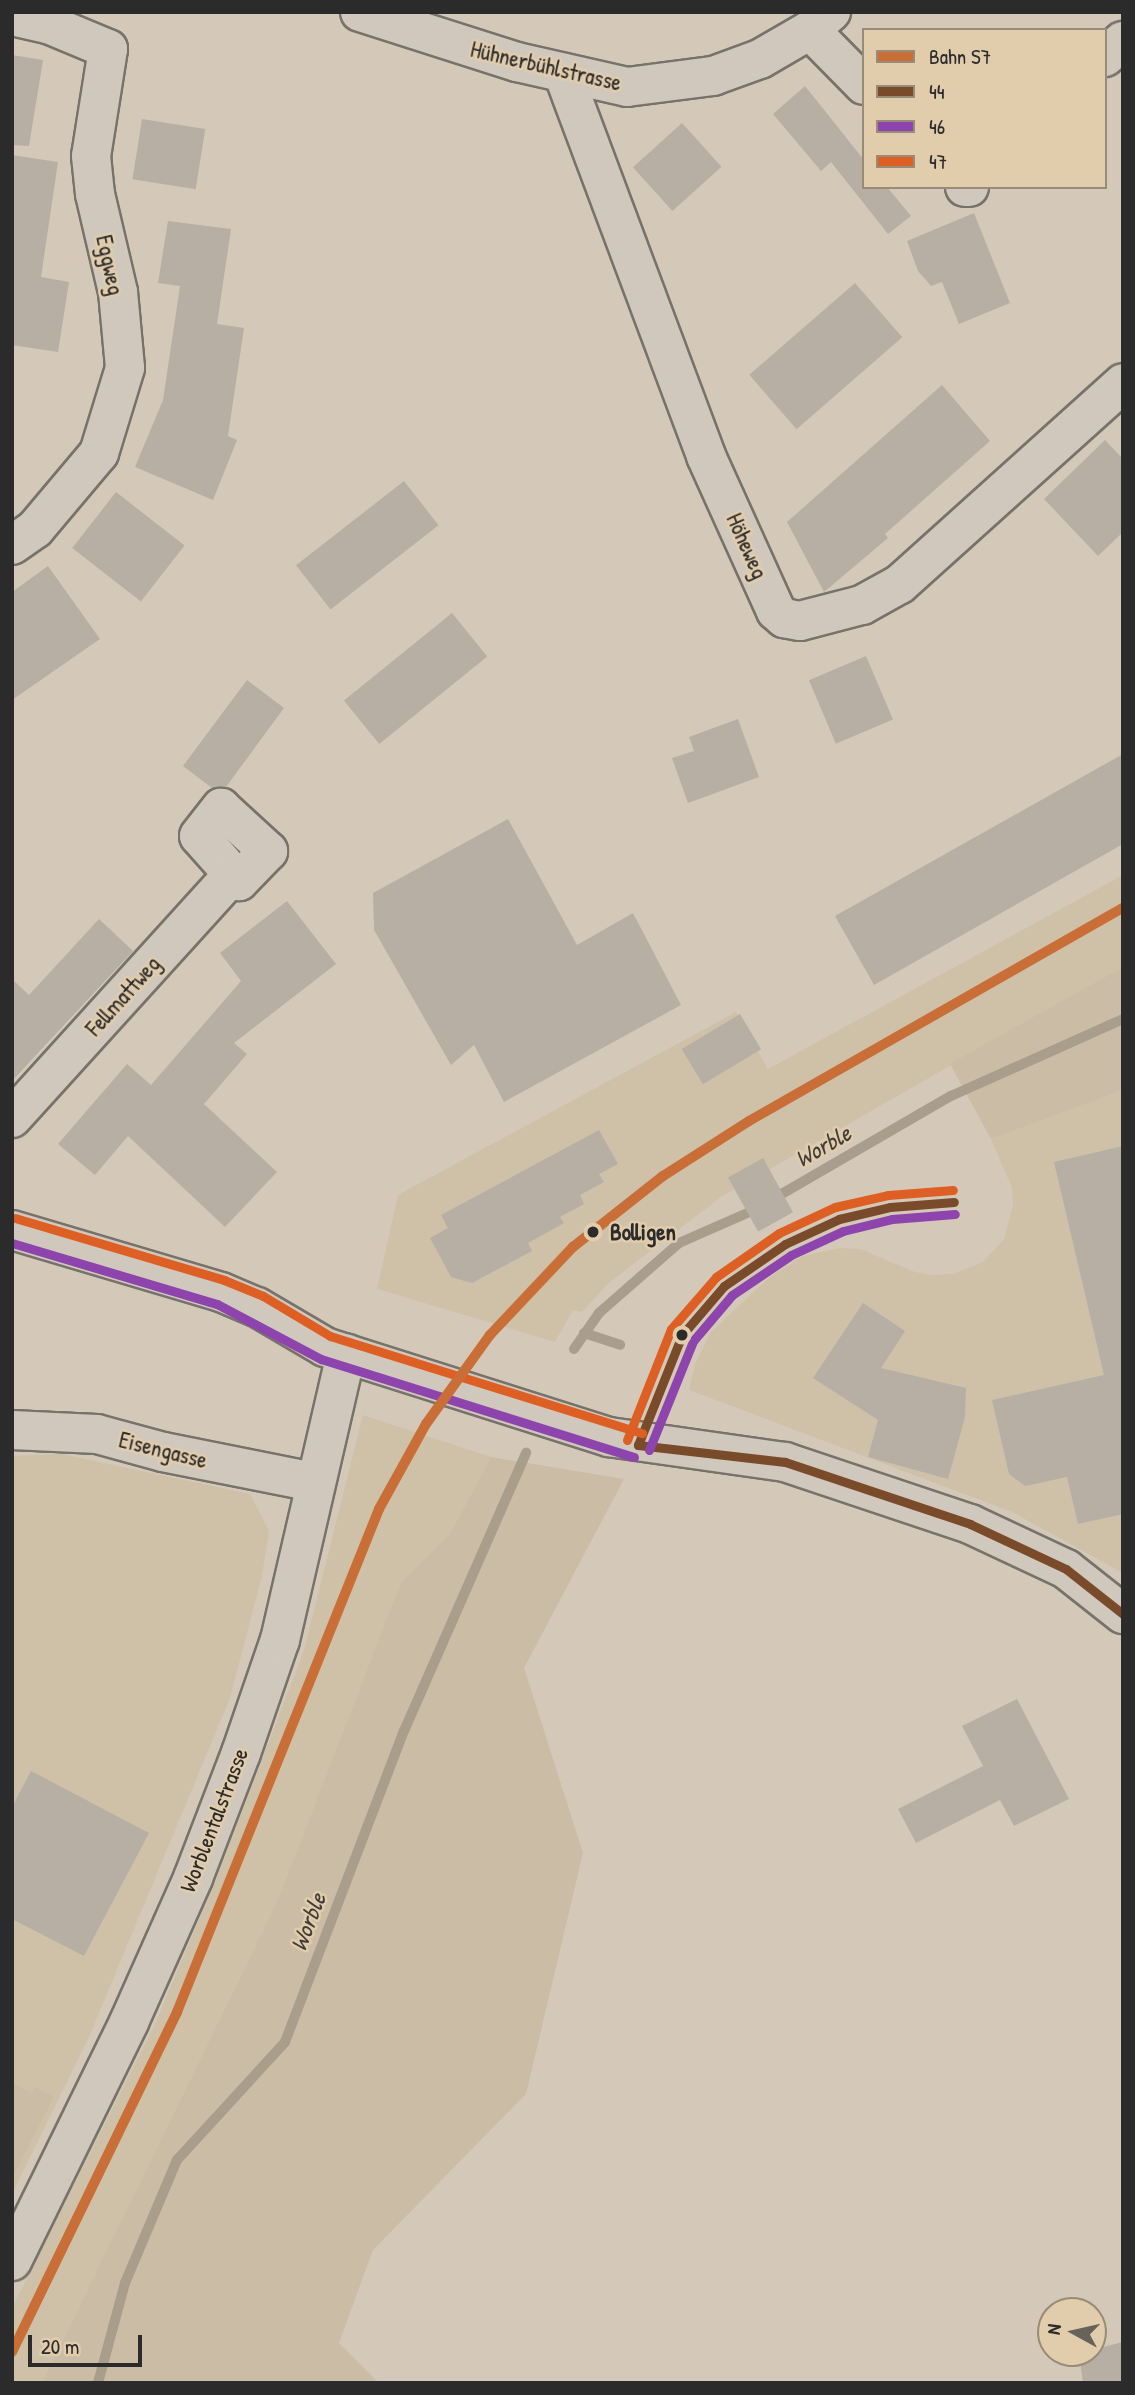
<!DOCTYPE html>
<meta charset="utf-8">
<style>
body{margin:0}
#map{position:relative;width:1135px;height:2395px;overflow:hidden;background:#d4c9b8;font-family:"Patrick Hand",sans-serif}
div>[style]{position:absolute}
.built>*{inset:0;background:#cfc0a8}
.green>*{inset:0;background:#cbbca5}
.stream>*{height:10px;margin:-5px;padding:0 5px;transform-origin:5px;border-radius:5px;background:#a99d8b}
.building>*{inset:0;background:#b7afa3;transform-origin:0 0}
.roads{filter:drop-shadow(2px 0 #77726a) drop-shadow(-2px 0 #77726a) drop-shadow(0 2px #77726a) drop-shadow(0 -2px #77726a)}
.minor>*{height:38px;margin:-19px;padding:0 19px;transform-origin:19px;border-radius:19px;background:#d0c8bc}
.secondary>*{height:38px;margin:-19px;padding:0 19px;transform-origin:19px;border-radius:19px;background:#d0c8bc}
.bus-1>*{height:9px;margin:-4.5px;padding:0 4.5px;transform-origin:4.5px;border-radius:4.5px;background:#7a4b2a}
.bus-2>*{height:9px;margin:-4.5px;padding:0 4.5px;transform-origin:4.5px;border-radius:4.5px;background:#8e44ad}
.bus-3>*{height:9px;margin:-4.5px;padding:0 4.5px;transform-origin:4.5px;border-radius:4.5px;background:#de5f23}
.rail-1>*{height:10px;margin:-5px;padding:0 5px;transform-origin:5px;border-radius:5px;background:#c96e37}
.dots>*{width:19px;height:19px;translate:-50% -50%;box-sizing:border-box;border:4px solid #e1ccab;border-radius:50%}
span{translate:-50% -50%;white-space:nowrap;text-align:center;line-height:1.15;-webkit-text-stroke:5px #e1ccab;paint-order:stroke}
.street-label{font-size:23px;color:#2b2b2b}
.stop-label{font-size:23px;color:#2b2b2b;font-weight:700}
.left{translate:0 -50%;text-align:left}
.water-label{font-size:24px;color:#403e3a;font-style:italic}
.frame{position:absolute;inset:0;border:14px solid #2b2b2b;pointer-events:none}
.legend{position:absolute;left:862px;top:28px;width:245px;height:161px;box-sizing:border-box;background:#e1ccab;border:2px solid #988c78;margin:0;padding:9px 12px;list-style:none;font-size:21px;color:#2b2b2b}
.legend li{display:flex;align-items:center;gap:14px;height:35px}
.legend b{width:35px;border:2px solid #988c78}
.north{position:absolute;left:1037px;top:2297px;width:70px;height:70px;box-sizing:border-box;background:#e1ccab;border:2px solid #988c78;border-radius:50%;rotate:278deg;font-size:19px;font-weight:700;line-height:28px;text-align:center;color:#2b2b2b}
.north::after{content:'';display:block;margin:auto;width:24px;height:32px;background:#66625c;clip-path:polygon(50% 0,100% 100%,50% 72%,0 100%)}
.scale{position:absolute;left:28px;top:2335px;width:114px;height:32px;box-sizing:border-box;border:4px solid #2b2b2b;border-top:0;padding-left:9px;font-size:21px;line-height:24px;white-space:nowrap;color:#2b2b2b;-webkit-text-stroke:5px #e1ccab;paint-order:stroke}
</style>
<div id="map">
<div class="built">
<div style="clip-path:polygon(1123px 875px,1123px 967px,721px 1197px,610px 1282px,582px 1312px,573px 1310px,555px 1342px,377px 1289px,398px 1195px,736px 1012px,768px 1069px)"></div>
<div style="clip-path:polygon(1123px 1090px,1123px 1573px,1012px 1512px,689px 1390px,695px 1364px,711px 1332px,770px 1277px,803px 1256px,840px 1248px,860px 1249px,915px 1272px,933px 1275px,953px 1274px,983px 1262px,1004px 1239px,1013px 1205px,1012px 1188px,991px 1139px)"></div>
<div style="clip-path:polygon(363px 1415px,491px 1457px,450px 1534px,401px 1582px,277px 1902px,42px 2383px,12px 2383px,12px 2308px,154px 2026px,217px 1877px,304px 1650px)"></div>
<div style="clip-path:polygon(62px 1454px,250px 1494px,269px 1531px,262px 1576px,230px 1698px,89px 2037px,12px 2194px,12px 1456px)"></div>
</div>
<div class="green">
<div style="clip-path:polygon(1123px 967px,1123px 1090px,991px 1139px,950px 1064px)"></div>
<div style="clip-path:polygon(491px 1457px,624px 1479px,524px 1668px,583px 1853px,526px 2094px,373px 2250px,339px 2343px,379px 2383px,42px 2383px,277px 1902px,401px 1582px,450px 1534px)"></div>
<div style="clip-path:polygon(12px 2083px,32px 2093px,35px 2087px,54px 2097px,12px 2178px)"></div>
</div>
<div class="stream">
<div style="left:584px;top:1333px;width:38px;rotate:18deg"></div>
<div style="left:574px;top:1349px;width:44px;rotate:-55.2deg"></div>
<div style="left:599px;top:1313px;width:106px;rotate:-41.2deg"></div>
<div style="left:679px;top:1243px;width:82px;rotate:-23.7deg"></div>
<div style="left:754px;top:1210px;width:228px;rotate:-30.1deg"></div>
<div style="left:951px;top:1096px;width:188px;rotate:-24.1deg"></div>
<div style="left:98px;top:2383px;width:104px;rotate:-74.9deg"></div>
<div style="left:125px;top:2283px;width:134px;rotate:-67.1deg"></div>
<div style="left:177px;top:2160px;width:160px;rotate:-47.5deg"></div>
<div style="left:285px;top:2042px;width:333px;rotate:-69.1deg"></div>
<div style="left:404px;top:1731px;width:304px;rotate:-66.3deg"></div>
</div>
<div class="building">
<div style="clip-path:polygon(12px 55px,43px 60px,29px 146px,12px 145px)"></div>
<div style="clip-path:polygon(805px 86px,864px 160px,864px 187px,887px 187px,911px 216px,888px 234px,831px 162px,821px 171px,773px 114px)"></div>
<div style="left:142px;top:119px;width:64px;height:61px;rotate:9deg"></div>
<div style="left:682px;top:123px;width:59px;height:66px;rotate:48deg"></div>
<div style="clip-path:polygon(12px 155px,58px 162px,41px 277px,69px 282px,58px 352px,12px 345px)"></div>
<div style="clip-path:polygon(974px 213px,1010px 303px,959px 324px,942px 282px,931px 286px,918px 271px,907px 241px)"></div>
<div style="clip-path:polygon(168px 221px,231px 229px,217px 324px,244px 328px,228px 436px,237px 440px,213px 500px,135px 467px,163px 400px,180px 286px,158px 283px)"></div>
<div style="left:855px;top:283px;width:72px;height:140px;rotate:49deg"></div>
<div style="clip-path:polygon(942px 385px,990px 441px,885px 534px,888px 538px,824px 592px,787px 522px)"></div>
<div style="clip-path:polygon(1105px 440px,1123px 459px,1123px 532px,1098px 556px,1044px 499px)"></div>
<div style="left:404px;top:481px;width:56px;height:137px;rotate:52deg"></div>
<div style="left:116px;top:492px;width:87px;height:71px;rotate:38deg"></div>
<div style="clip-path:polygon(48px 566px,100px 639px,12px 700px,12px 592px)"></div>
<div style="left:452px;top:613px;width:56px;height:139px;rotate:51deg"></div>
<div style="left:866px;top:656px;width:69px;height:62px;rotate:67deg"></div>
<div style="clip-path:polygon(247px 680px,284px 708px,226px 787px,212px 788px,183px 766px)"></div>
<div style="clip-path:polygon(738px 719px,759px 777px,688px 803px,672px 758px,694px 751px,689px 737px)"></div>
<div style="clip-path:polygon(1123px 754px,1123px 844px,874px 985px,835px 916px)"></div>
<div style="clip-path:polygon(508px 819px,577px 945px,633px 913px,681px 1005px,504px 1102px,474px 1045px,451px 1065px,374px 930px,373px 893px)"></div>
<div style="clip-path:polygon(287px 901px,336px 964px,234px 1043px,247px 1054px,204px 1104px,277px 1172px,225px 1227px,128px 1136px,95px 1175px,58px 1144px,127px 1064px,151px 1085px,241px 981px,220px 953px)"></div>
<div style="clip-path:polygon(99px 919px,133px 951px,12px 1081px,12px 979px,29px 995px)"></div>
<div style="left:740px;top:1014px;width:41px;height:68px;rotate:59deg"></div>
<div style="clip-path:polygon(599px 1130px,618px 1164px,599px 1174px,604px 1182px,580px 1195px,584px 1204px,560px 1217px,564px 1223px,528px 1243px,532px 1251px,472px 1283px,451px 1277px,430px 1238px,448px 1228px,441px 1215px)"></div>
<div style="clip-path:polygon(1123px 1146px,1123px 1514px,1078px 1524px,1067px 1477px,1025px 1486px,1009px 1474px,992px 1400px,1104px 1375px,1054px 1162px)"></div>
<div style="left:763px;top:1158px;width:62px;height:40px;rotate:61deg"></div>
<div style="clip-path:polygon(863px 1303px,905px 1331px,881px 1368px,966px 1388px,965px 1417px,948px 1479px,868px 1457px,878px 1420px,813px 1378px)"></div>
<div style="clip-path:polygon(1017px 1699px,1069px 1799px,1014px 1826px,1000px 1800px,916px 1843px,898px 1809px,983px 1766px,962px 1726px)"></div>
<div style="clip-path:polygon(31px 1771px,149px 1833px,84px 1956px,12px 1919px,12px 1807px)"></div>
<div style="clip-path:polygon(1123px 2342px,1123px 2383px,1083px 2383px,1079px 2353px)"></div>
</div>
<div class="roads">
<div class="minor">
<div style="left:360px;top:12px;width:165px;rotate:17.7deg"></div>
<div style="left:517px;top:62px;width:113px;rotate:12.8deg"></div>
<div style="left:627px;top:87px;width:87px;rotate:-7.3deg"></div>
<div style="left:713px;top:76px;width:50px;rotate:-19.9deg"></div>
<div style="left:760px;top:59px;width:58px;rotate:-30.1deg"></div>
<div style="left:810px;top:30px;width:28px;rotate:-41deg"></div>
<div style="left:12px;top:16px;width:37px;rotate:13deg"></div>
<div style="left:48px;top:24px;width:65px;rotate:22.6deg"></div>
<div style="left:108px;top:49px;width:108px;rotate:99deg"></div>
<div style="left:91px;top:156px;width:38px;rotate:84deg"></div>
<div style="left:95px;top:194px;width:101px;rotate:76.8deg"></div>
<div style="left:118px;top:292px;width:76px;rotate:84.7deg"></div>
<div style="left:125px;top:368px;width:89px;rotate:107deg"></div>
<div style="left:99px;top:453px;width:99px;rotate:130.1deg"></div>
<div style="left:35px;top:529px;width:28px;rotate:145deg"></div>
<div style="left:810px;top:30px;width:77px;rotate:45.5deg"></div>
<div style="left:1105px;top:57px;width:24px;rotate:-42deg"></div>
<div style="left:563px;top:73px;width:409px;rotate:69.5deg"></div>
<div style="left:706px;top:456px;width:170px;rotate:65.7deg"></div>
<div style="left:776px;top:611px;width:11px;rotate:41deg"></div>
<div style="left:784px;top:618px;width:16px;rotate:11deg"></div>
<div style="left:800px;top:621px;width:64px;rotate:-14.5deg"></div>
<div style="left:862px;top:605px;width:43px;rotate:-28.9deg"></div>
<div style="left:900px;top:584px;width:300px;rotate:-42deg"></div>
<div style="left:965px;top:187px;width:4px"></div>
<div style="left:221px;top:808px;width:64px;rotate:42.5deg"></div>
<div style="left:268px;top:851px;width:42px;rotate:134deg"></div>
<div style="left:239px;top:881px;width:60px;rotate:-131.6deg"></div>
<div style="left:199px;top:836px;width:36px;rotate:-52deg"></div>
<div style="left:12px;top:1118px;width:329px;rotate:-47.8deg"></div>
<div style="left:12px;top:1430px;width:85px;rotate:2.7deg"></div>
<div style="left:97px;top:1434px;width:68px;rotate:15.3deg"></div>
<div style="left:163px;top:1452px;width:153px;rotate:11.3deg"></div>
</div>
<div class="secondary">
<div style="left:12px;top:1230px;width:218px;rotate:16.5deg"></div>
<div style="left:221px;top:1292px;width:39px;rotate:23deg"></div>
<div style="left:257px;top:1307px;width:79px;rotate:30.5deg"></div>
<div style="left:325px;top:1347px;width:298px;rotate:17.6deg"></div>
<div style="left:609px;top:1437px;width:178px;rotate:8.1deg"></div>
<div style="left:785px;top:1462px;width:195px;rotate:18.5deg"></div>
<div style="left:970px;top:1524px;width:106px;rotate:25.1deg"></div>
<div style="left:1066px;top:1569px;width:73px;rotate:38.3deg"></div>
<div style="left:12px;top:2261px;width:266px;rotate:-63.9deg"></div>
<div style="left:129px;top:2022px;width:158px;rotate:-66deg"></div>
<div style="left:193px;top:1878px;width:134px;rotate:-69deg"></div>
<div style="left:241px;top:1753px;width:120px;rotate:-71deg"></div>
<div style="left:280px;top:1640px;width:294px;rotate:-77deg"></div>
</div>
</div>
<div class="bus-1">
<div style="left:638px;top:1445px;width:148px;rotate:6.6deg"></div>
<div style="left:785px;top:1462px;width:195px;rotate:18.5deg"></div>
<div style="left:970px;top:1524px;width:106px;rotate:25.1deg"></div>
<div style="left:1066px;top:1569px;width:73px;rotate:38.3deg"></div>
<div style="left:638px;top:1445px;width:118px;rotate:-68.2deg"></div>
<div style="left:682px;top:1335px;width:65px;rotate:-49.4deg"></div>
<div style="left:724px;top:1286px;width:74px;rotate:-34.5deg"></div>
<div style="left:785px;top:1244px;width:60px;rotate:-24.8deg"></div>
<div style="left:839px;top:1219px;width:52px;rotate:-13.2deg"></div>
<div style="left:890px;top:1207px;width:64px;rotate:-4.5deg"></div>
</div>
<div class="bus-2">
<div style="left:12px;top:1243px;width:214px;rotate:16.6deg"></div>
<div style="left:217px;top:1304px;width:118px;rotate:27.9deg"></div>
<div style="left:321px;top:1359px;width:328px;rotate:17.4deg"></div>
<div style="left:649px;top:1450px;width:118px;rotate:-68deg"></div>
<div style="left:693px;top:1341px;width:60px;rotate:-49.7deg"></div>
<div style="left:732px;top:1295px;width:71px;rotate:-34.1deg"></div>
<div style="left:791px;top:1255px;width:57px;rotate:-24.8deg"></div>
<div style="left:843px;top:1231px;width:50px;rotate:-13.8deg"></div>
<div style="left:892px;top:1219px;width:63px;rotate:-4.5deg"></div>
</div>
<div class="bus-3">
<div style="left:15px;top:1218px;width:218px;rotate:16.5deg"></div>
<div style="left:224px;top:1280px;width:42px;rotate:22.3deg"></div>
<div style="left:263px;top:1296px;width:78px;rotate:30.8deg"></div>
<div style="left:330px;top:1336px;width:327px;rotate:17.3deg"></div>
<div style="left:627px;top:1440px;width:119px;rotate:-68.4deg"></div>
<div style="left:671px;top:1329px;width:69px;rotate:-49.1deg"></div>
<div style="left:716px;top:1277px;width:77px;rotate:-34.9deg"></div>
<div style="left:779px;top:1233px;width:62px;rotate:-24.9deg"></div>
<div style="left:835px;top:1207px;width:54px;rotate:-12.8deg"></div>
<div style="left:888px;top:1195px;width:65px;rotate:-4.4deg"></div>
</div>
<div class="rail-1">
<div style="left:12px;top:2352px;width:378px;rotate:-64.1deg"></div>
<div style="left:177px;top:2012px;width:542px;rotate:-68.12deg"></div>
<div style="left:379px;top:1509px;width:97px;rotate:-61.1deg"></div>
<div style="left:426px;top:1424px;width:110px;rotate:-54.3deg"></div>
<div style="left:490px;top:1335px;width:121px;rotate:-46.7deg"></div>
<div style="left:573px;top:1247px;width:115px;rotate:-38.3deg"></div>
<div style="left:663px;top:1176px;width:102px;rotate:-32.6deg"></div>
<div style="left:749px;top:1121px;width:430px;rotate:-29.7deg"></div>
</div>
<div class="dots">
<div style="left:593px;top:1232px;background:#2b2b2b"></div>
<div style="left:682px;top:1335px;background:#2b2b2b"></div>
</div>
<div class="street-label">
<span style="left:546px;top:66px;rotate:13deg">Hühnerbühlstrasse</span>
<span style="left:110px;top:265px;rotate:78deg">Eggweg</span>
<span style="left:747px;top:546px;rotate:66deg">Höheweg</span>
<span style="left:123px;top:996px;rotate:-48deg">Fellmattweg</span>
<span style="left:163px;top:1450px;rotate:14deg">Eisengasse</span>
<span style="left:214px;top:1820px;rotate:-69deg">Worblentalstrasse</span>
</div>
<div class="stop-label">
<span class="left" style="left:610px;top:1232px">Bolligen</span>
</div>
<div class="water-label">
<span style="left:823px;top:1146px;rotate:-30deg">Worble</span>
<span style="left:308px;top:1922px;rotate:-69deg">Worble</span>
</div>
<div class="frame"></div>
<ul class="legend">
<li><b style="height:9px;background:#c96e37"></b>Bahn S7</li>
<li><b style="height:9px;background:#7a4b2a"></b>44</li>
<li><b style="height:9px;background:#8e44ad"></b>46</li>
<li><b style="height:9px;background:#de5f23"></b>47</li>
</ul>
<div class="north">N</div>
<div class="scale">20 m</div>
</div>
